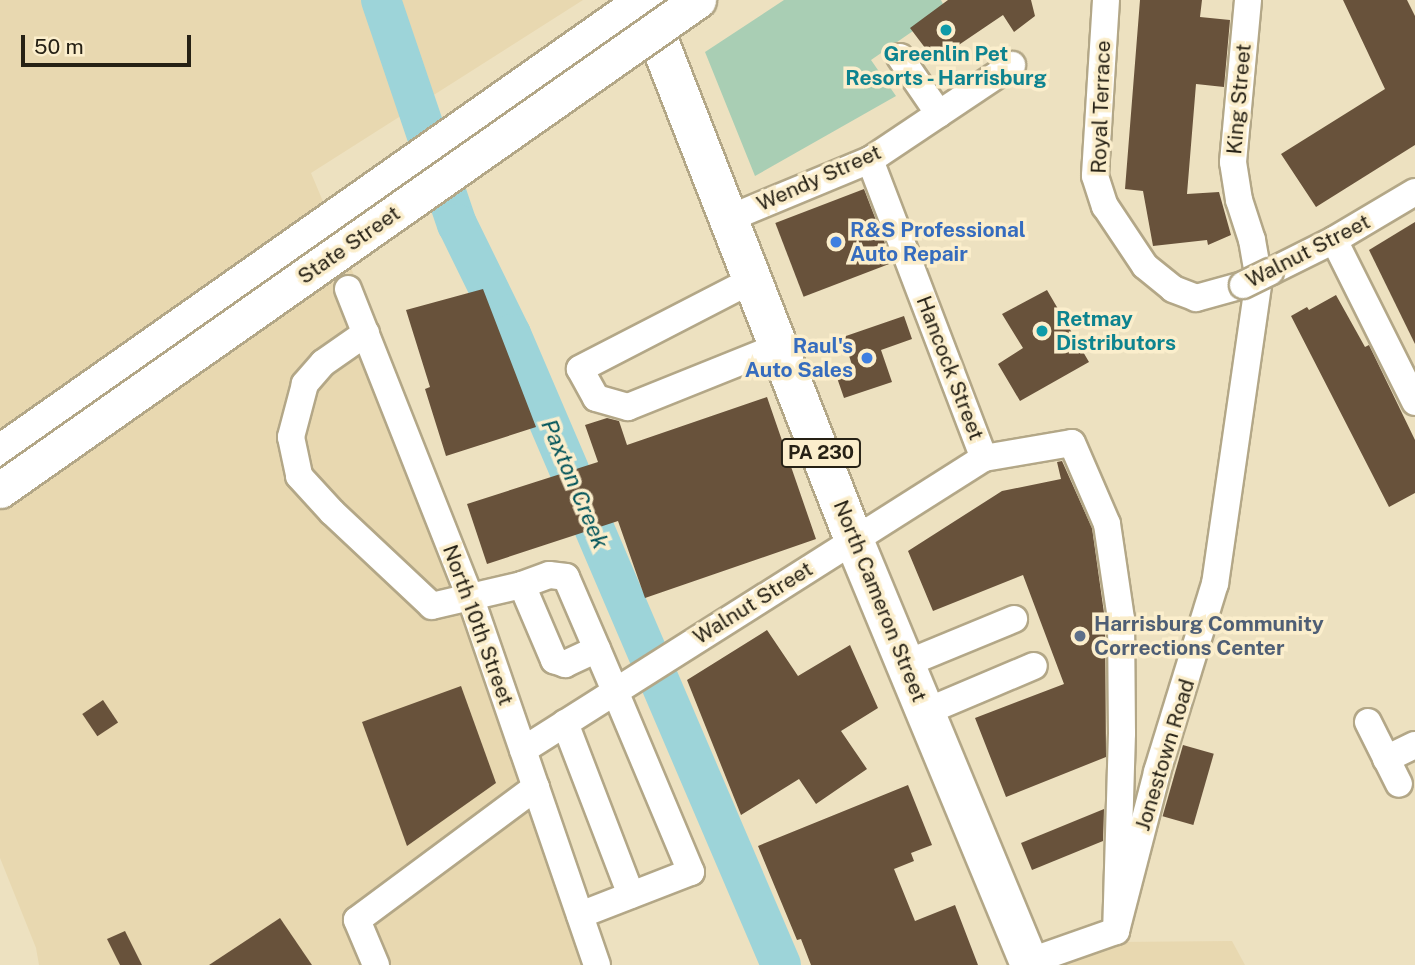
<!DOCTYPE html>
<style>
body{margin:0}
#map{position:relative;width:1415px;height:965px;overflow:hidden;background:#ede1c0;font-family:"Public Sans",sans-serif}
div>[style]{position:absolute}
.built>*{inset:0;background:#e8d8b0}
.green>*{inset:0;background:#a9ceb4}
.river>*{height:40px;margin:-20px;padding:0 20px;transform-origin:20px;border-radius:20px;background:#9dd4d9}
.building>*{inset:0;background:#68523b;transform-origin:0 0}
.roads{filter:drop-shadow(2px 0 #b3a787) drop-shadow(-2px 0 #b3a787) drop-shadow(0 2px #b3a787) drop-shadow(0 -2px #b3a787)}
.minor>*{height:26px;margin:-13px;padding:0 13px;transform-origin:13px;border-radius:13px;background:#fff}
.major>*{height:35px;margin:-17.5px;padding:0 17.5px;transform-origin:17.5px;border-radius:17.5px;background:#fff}
.highway>*{height:38px;margin:-19px;padding:0 19px;transform-origin:19px;border-radius:19px;background:#fff}
.bridges{filter:drop-shadow(2px 0 #b3a787) drop-shadow(-2px 0 #b3a787) drop-shadow(0 2px #b3a787) drop-shadow(0 -2px #b3a787)}
.minor-bridge>*{height:26px;margin:-13px;padding:0 13px;transform-origin:13px;border-radius:13px;background:#fff}
.major-bridge>*{height:35px;margin:-17.5px;padding:0 17.5px;transform-origin:17.5px;border-radius:17.5px;background:#fff}
.dots>*{width:19px;height:19px;translate:-50% -50%;box-sizing:border-box;border:4px solid #fbeecc;border-radius:50%}
span{translate:-50% -50%;white-space:nowrap;text-align:center;line-height:1.15;-webkit-text-stroke:7px #fbeecc;paint-order:stroke}
.shield-label span{padding:2px 5px;background:#fbeecc;border:2px solid;border-radius:5px;-webkit-text-stroke-width:0}
.shield-label{font-size:19px;color:#262115;font-weight:700}
.culture-label{font-size:21px;color:#0d838f;font-weight:700}
.left{translate:0 -50%;text-align:left}
.street-label{font-size:21px;color:#262115}
.shop-label{font-size:21px;color:#366cbe;font-weight:700}
.right{translate:-100% -50%;text-align:right}
.service-label{font-size:21px;color:#4e5e75;font-weight:700}
.water-label{font-size:23px;color:#005359;font-style:italic}
.scale{position:absolute;left:21px;top:35px;width:170px;height:32px;box-sizing:border-box;border:4px solid #262115;border-top:0;padding-left:9px;font-size:21px;line-height:24px;white-space:nowrap;color:#262115;-webkit-text-stroke:5px #fbeecc;paint-order:stroke}
</style>
<div id="map">
<div class="built">
<div style="clip-path:polygon(0 0,583px 0,311px 173px,378px 332px,597px 965px,39px 965px,36px 948px,0 858px)"></div>
<div style="clip-path:polygon(1232px 941px,1245px 965px,1065px 965px,1117px 942px)"></div>
</div>
<div class="green">
<div style="clip-path:polygon(784px 0,941px 0,943px 4px,913px 31px,871px 60px,896px 96px,755px 176px,705px 52px)"></div>
</div>
<div class="river">
<div style="left:381px;top:0;width:237px;rotate:71.3deg"></div>
<div style="left:457px;top:224px;width:123px;rotate:63.9deg"></div>
<div style="left:511px;top:334px;width:686px;rotate:66.83deg"></div>
</div>
<div class="building">
<div style="clip-path:polygon(948px 0,1031px 0,1035px 16px,1014px 32px,1003px 15px,935px 61px,910px 28px)"></div>
<div style="clip-path:polygon(1140px 0,1202px 0,1200px 17px,1230px 20px,1224px 87px,1196px 84px,1187px 194px,1219px 192px,1231px 235px,1208px 245px,1207px 240px,1153px 246px,1143px 191px,1125px 189px)"></div>
<div style="clip-path:polygon(1343px 0,1407px 0,1415px 16px,1415px 145px,1316px 207px,1281px 154px,1385px 89px)"></div>
<div style="left:864px;top:189px;width:79px;height:95px;rotate:69deg"></div>
<div style="clip-path:polygon(1415px 222px,1415px 344px,1369px 250px)"></div>
<div style="clip-path:polygon(483px 289px,536px 427px,446px 456px,425px 389px,430px 387px,406px 310px)"></div>
<div style="clip-path:polygon(1047px 290px,1089px 362px,1020px 401px,998px 364px,1023px 348px,1002px 314px)"></div>
<div style="clip-path:polygon(1336px 295px,1365px 347px,1369px 345px,1415px 440px,1415px 493px,1389px 507px,1291px 316px,1307px 307px,1309px 310px)"></div>
<div style="clip-path:polygon(904px 316px,912px 339px,881px 350px,892px 382px,844px 398px,835px 372px,852px 365px,843px 337px)"></div>
<div style="clip-path:polygon(767px 397px,816px 539px,645px 598px,618px 521px,487px 564px,467px 504px,598px 462px,585px 425px,607px 418px,619px 421px,627px 445px)"></div>
<div style="clip-path:polygon(1062px 461px,1092px 528px,1105px 620px,1106px 757px,1006px 797px,975px 718px,1064px 684px,1023px 575px,933px 611px,908px 551px,1002px 491px,1061px 479px,1057px 462px)"></div>
<div style="clip-path:polygon(767px 630px,798px 676px,850px 645px,878px 708px,841px 731px,867px 769px,816px 804px,799px 779px,741px 815px,687px 680px)"></div>
<div style="clip-path:polygon(461px 686px,496px 783px,407px 846px,362px 722px)"></div>
<div style="left:103px;top:700px;width:27px;height:25px;rotate:56deg"></div>
<div style="left:1183px;top:745px;width:32px;height:74px;rotate:16deg"></div>
<div style="clip-path:polygon(908px 785px,932px 845px,911px 853px,914px 861px,894px 869px,915px 921px,955px 905px,978px 965px,811px 965px,801px 939px,797px 940px,758px 846px)"></div>
<div style="clip-path:polygon(1104px 809px,1103px 841px,1032px 870px,1021px 843px)"></div>
<div style="clip-path:polygon(280px 918px,312px 965px,209px 965px)"></div>
<div style="clip-path:polygon(125px 931px,142px 965px,120px 965px,107px 939px)"></div>
</div>
<div class="roads">
<div class="minor">
<div style="left:1106px;top:0;width:176px;rotate:93.6deg"></div>
<div style="left:1095px;top:176px;width:32px;rotate:72deg"></div>
<div style="left:1105px;top:206px;width:72px;rotate:56.3deg"></div>
<div style="left:1145px;top:266px;width:36px;rotate:39deg"></div>
<div style="left:1173px;top:289px;width:25px;rotate:21deg"></div>
<div style="left:1196px;top:298px;width:49px;rotate:-15.5deg"></div>
<div style="left:900px;top:57px;width:69px;rotate:55.6deg"></div>
<div style="left:870px;top:160px;width:319px;rotate:69.1deg"></div>
<div style="left:730px;top:218px;width:152px;rotate:-22.5deg"></div>
<div style="left:870px;top:160px;width:171px;rotate:-33.8deg"></div>
<div style="left:1334px;top:240px;width:181px;rotate:63.4deg"></div>
<div style="left:1270px;top:272px;width:72px;rotate:-26.6deg"></div>
<div style="left:1334px;top:240px;width:94px;rotate:-30.7deg"></div>
<div style="left:754px;top:279px;width:196px;rotate:152.7deg"></div>
<div style="left:580px;top:369px;width:33px;rotate:61deg"></div>
<div style="left:596px;top:398px;width:33px;rotate:16deg"></div>
<div style="left:628px;top:407px;width:164px;rotate:-21.9deg"></div>
<div style="left:348px;top:289px;width:334px;rotate:68.4deg"></div>
<div style="left:471px;top:599px;width:387px;rotate:71deg"></div>
<div style="left:366px;top:333px;width:52px;rotate:145.1deg"></div>
<div style="left:323px;top:363px;width:28px;rotate:131deg"></div>
<div style="left:305px;top:384px;width:55px;rotate:104.8deg"></div>
<div style="left:291px;top:437px;width:40px;rotate:78deg"></div>
<div style="left:299px;top:476px;width:49px;rotate:47.5deg"></div>
<div style="left:332px;top:512px;width:137px;rotate:43.2deg"></div>
<div style="left:432px;top:606px;width:92px;rotate:-13.1deg"></div>
<div style="left:905px;top:664px;width:118px;rotate:-22.4deg"></div>
<div style="left:925px;top:712px;width:118px;rotate:-22.9deg"></div>
<div style="left:1368px;top:722px;width:69px;rotate:63.4deg"></div>
<div style="left:565px;top:723px;width:184px;rotate:69deg"></div>
<div style="left:523px;top:750px;width:546px;rotate:-32.35deg"></div>
<div style="left:984px;top:458px;width:89px;rotate:-9.7deg"></div>
<div style="left:1072px;top:443px;width:88px;rotate:66.6deg"></div>
<div style="left:1107px;top:524px;width:96px;rotate:81.6deg"></div>
<div style="left:1121px;top:619px;width:114px;rotate:89.5deg"></div>
<div style="left:1122px;top:733px;width:198px;rotate:91.7deg"></div>
<div style="left:1386px;top:759px;width:32px;rotate:-26deg"></div>
<div style="left:580px;top:915px;width:119px;rotate:-21.2deg"></div>
<div style="left:691px;top:872px;width:196px;rotate:-112.8deg"></div>
<div style="left:615px;top:691px;width:46px;rotate:-113.2deg"></div>
<div style="left:597px;top:649px;width:78px;rotate:-113.3deg"></div>
<div style="left:566px;top:577px;width:17px;rotate:-173deg"></div>
<div style="left:549px;top:575px;width:29px;rotate:160deg"></div>
<div style="left:522px;top:585px;width:82px;rotate:66.9deg"></div>
<div style="left:554px;top:660px;width:12px;rotate:20deg"></div>
<div style="left:565px;top:664px;width:35px;rotate:-25deg"></div>
<div style="left:1028px;top:962px;width:93px;rotate:-19.4deg"></div>
<div style="left:1116px;top:931px;width:164px;rotate:-75.5deg"></div>
<div style="left:1157px;top:772px;width:197px;rotate:-72.9deg"></div>
<div style="left:1215px;top:584px;width:307px;rotate:-81.8deg"></div>
<div style="left:1259px;top:280px;width:41px;rotate:-99.9deg"></div>
<div style="left:1252px;top:240px;width:42px;rotate:-108deg"></div>
<div style="left:1239px;top:200px;width:38px;rotate:-99deg"></div>
<div style="left:1233px;top:162px;width:163px;rotate:-84.7deg"></div>
<div style="left:376px;top:965px;width:49px;rotate:-112.9deg"></div>
<div style="left:357px;top:920px;width:223px;rotate:-36.6deg"></div>
</div>
<div class="major">
<div style="left:0;top:452px;width:786px;rotate:-35.11deg"></div>
</div>
<div class="highway">
<div style="left:643px;top:0;width:580px;rotate:68.66deg"></div>
<div style="left:854px;top:540px;width:460px;rotate:67.5deg"></div>
</div>
</div>
<div class="bridges">
<div class="minor-bridge">
<div style="left:1243px;top:285px;width:30px;rotate:-26deg"></div>
</div>
<div class="major-bridge">
<div style="left:0;top:490px;width:853px;rotate:-35.07deg"></div>
</div>
</div>
<div class="dots">
<div style="left:946px;top:30px;background:#0f9aa8"></div>
<div style="left:836px;top:242px;background:#3f7fe0"></div>
<div style="left:1042px;top:331px;background:#0f9aa8"></div>
<div style="left:867px;top:358px;background:#3f7fe0"></div>
<div style="left:1080px;top:636px;background:#5c6f8a"></div>
</div>
<div class="shield-label">
<span style="left:821px;top:453px">PA 230</span>
</div>
<div class="culture-label">
<span style="left:946px;top:66px">Greenlin Pet<br>Resorts - Harrisburg</span>
<span class="left" style="left:1056px;top:331px">Retmay<br>Distributors</span>
</div>
<div class="street-label">
<span style="left:1239px;top:99px;rotate:-85deg">King Street</span>
<span style="left:1101px;top:107px;rotate:-88deg">Royal Terrace</span>
<span style="left:819px;top:178px;rotate:-24deg">Wendy Street</span>
<span style="left:349px;top:245px;rotate:-35deg">State Street</span>
<span style="left:1308px;top:251px;rotate:-27deg">Walnut Street</span>
<span style="left:950px;top:368px;rotate:69deg">Hancock Street</span>
<span style="left:880px;top:601px;rotate:68deg">North Cameron Street</span>
<span style="left:753px;top:603px;rotate:-32deg">Walnut Street</span>
<span style="left:478px;top:625px;rotate:70deg">North 10th Street</span>
<span style="left:1165px;top:755px;rotate:-73deg">Jonestown Road</span>
</div>
<div class="shop-label">
<span class="left" style="left:850px;top:242px">R&amp;S Professional<br>Auto Repair</span>
<span class="right" style="left:853px;top:358px">Raul's<br>Auto Sales</span>
</div>
<div class="service-label">
<span class="left" style="left:1094px;top:636px">Harrisburg Community<br>Corrections Center</span>
</div>
<div class="water-label">
<span style="left:575px;top:484px;rotate:67deg">Paxton Creek</span>
</div>
<div class="scale">50 m</div>
</div>
